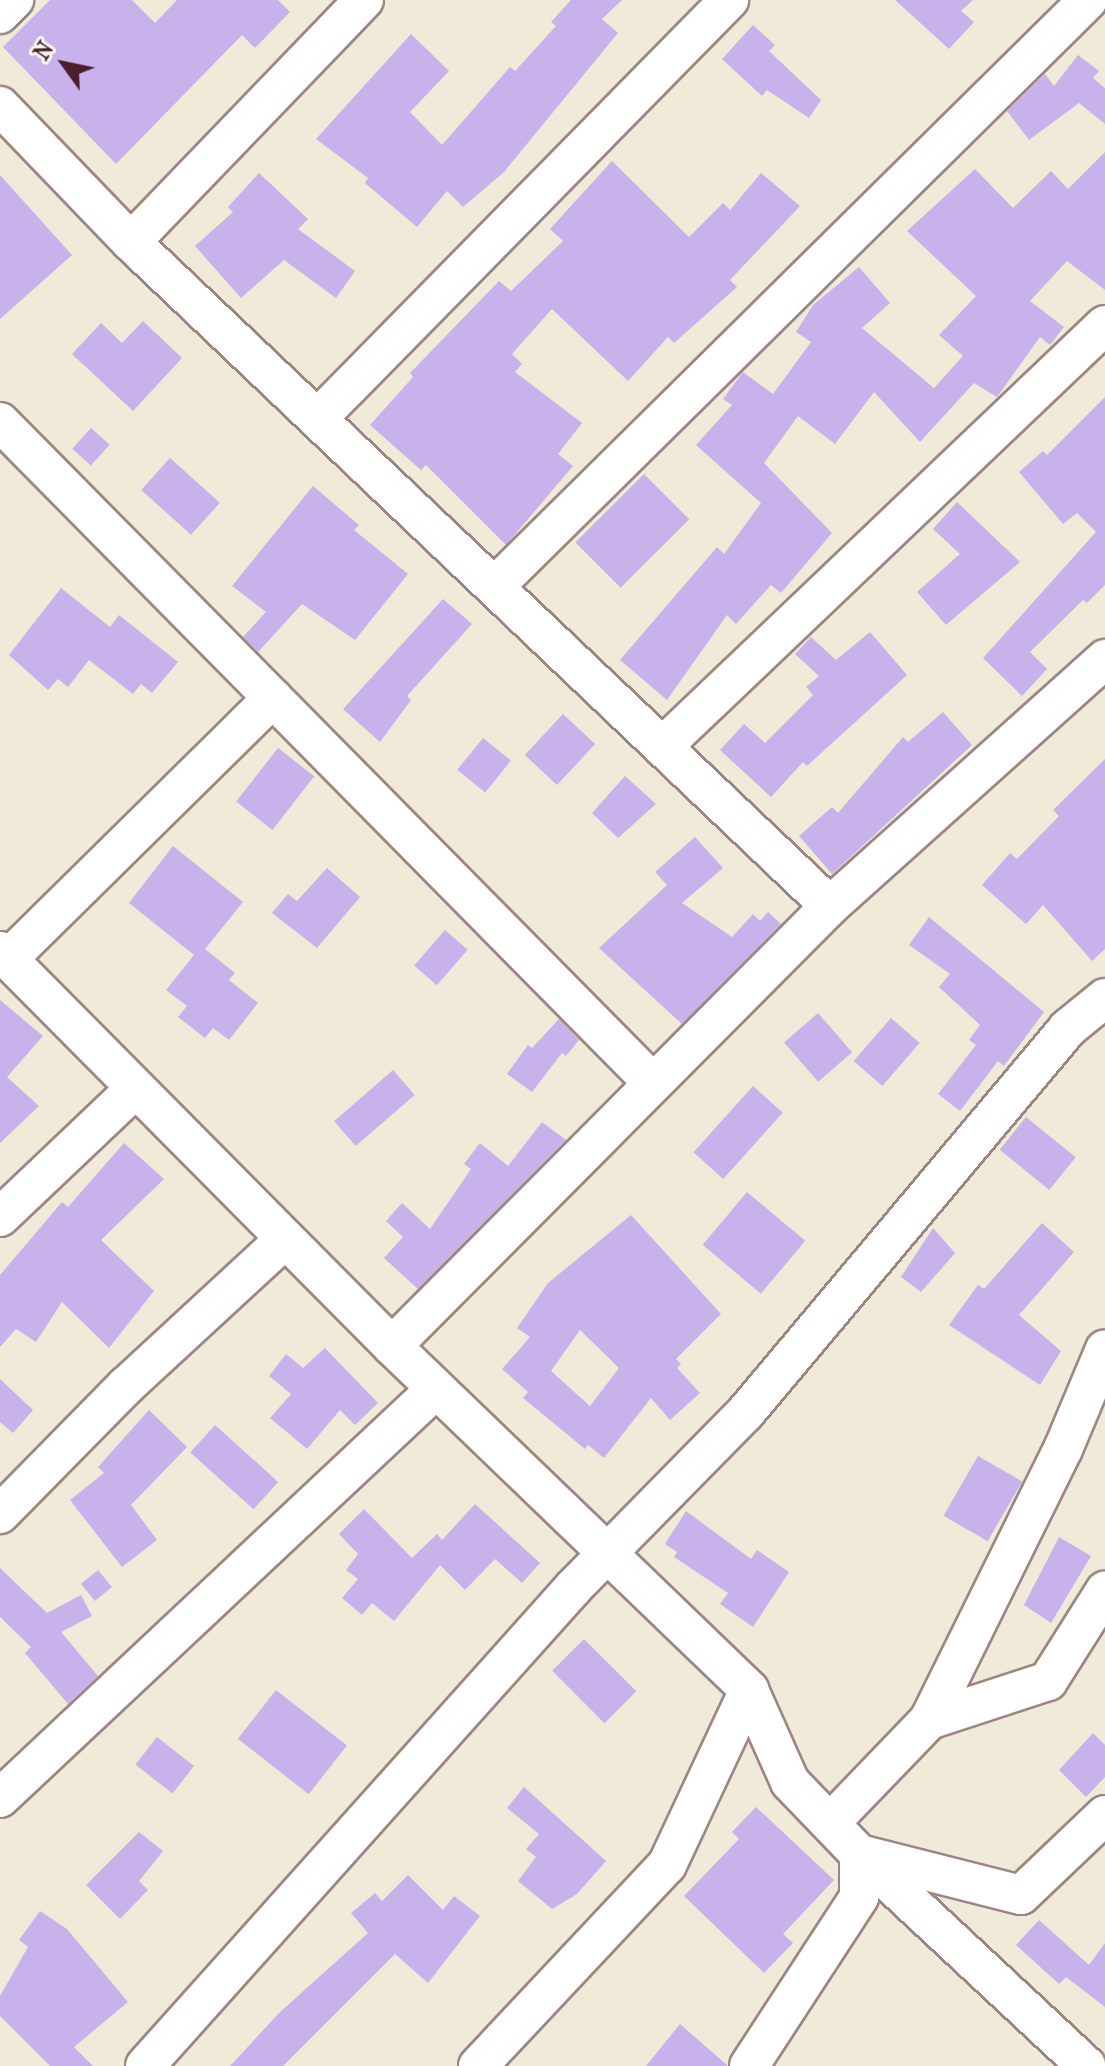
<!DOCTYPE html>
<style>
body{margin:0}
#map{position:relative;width:1105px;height:2066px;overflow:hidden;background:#f0ebd8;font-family:"IM FELL French Canon",serif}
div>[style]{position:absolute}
.building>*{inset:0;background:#c7b2eb;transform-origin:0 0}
.roads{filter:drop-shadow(2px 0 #9d8582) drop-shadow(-2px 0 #9d8582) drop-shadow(0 2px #9d8582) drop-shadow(0 -2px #9d8582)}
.minor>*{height:38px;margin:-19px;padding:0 19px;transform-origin:19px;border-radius:19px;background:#fff}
span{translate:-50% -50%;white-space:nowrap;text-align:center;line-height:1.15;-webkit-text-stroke:8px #f6f6f2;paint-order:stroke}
.north{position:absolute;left:24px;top:24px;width:80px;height:80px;-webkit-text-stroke:6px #f6f6f2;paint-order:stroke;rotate:303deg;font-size:22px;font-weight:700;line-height:32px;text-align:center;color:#4a1f2b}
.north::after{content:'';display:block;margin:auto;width:28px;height:36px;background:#4a1f2b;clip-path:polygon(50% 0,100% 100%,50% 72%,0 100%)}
</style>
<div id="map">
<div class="building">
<div style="clip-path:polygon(50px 0,132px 0,155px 23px,177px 0,278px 0,290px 12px,255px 48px,242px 35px,116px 164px,3px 47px)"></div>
<div style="clip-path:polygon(571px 0,622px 0,602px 19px,618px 33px,504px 172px,463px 207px,447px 191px,417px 227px,365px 183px,368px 178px,316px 139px,411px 34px,449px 71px,410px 112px,442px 145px,510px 67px,515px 71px,556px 26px,551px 22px)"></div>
<div style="clip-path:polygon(895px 0,973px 0,961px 11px,974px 22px,949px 49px)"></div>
<div style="clip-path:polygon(753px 25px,775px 45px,769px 51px,821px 100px,809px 118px,767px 90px,762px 96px,722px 59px)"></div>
<div style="clip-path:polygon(1078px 55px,1099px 71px,1093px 78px,1105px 88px,1105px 124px,1079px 103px,1029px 140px,1007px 111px,1045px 74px,1054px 86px)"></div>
<div style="clip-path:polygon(1105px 152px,1105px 290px,1067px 261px,1030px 301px,1064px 327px,1050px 345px,1040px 337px,997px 397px,974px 383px,920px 442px,874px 392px,835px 444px,798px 416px,764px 463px,832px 533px,781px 593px,771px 585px,736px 624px,727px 615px,667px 700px,620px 660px,717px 547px,724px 554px,761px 503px,696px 445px,732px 405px,723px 399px,743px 372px,773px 394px,811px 342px,796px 332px,813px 305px,859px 267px,890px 303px,862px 328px,934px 388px,963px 356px,939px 335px,976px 296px,907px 231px,975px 169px,1013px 208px,1051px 171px,1068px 189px)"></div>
<div style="clip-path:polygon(612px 161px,689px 237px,723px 203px,730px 210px,761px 173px,800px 206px,730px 280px,737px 287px,674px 343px,668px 337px,628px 381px,552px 309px,512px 354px,522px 364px,515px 372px,582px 423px,558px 454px,573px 466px,506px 545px,426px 465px,421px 470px,370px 425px,413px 377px,410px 373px,499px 281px,511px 291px,563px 241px,550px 229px)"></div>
<div style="clip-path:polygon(259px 173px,308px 219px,298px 229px,355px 271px,336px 298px,284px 260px,241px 298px,195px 246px,233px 212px,228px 207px)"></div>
<div style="clip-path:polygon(0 175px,72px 255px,0 319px)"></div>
<div style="clip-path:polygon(143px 321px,182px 358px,133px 411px,72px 354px,101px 323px,122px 343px)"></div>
<div style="clip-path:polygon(1105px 397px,1105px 585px,1087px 603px,1083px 600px,1030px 652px,1047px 669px,1022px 696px,983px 658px,1096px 532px,1077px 513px,1063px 524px,1019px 472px,1043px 451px,1047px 455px)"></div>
<div style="left:91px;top:428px;width:25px;height:28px;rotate:42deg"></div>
<div style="left:170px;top:458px;width:67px;height:43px;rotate:42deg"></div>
<div style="left:644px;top:474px;width:64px;height:97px;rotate:45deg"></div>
<div style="clip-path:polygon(313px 486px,359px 525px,354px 530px,408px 574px,355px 640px,302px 604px,258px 652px,243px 637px,266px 612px,232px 586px)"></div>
<div style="clip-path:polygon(957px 502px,1020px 562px,946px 625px,917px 592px,960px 554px,933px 529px)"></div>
<div style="clip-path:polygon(61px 588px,110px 627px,119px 615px,178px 662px,152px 693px,141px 684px,133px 694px,89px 660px,68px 687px,58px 679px,48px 690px,9px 655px)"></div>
<div style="clip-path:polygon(443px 599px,472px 624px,407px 696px,411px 700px,380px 742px,343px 709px)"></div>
<div style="clip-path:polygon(870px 632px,907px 675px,807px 766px,803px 762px,771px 797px,720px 750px,744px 724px,765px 743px,813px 695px,806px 687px,819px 676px,795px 654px,811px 637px,836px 660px)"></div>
<div style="clip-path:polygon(943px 712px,972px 745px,832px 874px,799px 836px,832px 807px,838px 813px,903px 737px,908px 742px)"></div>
<div style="left:563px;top:714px;width:44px;height:56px;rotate:43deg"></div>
<div style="left:483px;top:738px;width:36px;height:41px;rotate:39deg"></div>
<div style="left:278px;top:748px;width:46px;height:68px;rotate:38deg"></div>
<div style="clip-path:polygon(1105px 759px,1105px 949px,1092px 961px,1043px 905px,1026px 924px,982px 885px,1010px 853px,1017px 859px,1059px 816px,1053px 810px)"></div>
<div style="clip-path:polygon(625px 776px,656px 804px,618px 838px,592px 813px)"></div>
<div style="clip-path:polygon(695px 837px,723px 868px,682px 903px,732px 937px,753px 914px,760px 921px,768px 912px,781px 924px,682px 1024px,599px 948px,667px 885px,655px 872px)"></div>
<div style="clip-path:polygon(173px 846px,243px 902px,205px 949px,235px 973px,229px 980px,258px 1003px,229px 1040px,213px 1028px,205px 1038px,178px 1017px,187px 1006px,166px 990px,194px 955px,129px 903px)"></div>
<div style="clip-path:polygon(327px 868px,360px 897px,317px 948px,272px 913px,288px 894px,297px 901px)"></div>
<div style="clip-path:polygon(929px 917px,1044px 1012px,1004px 1066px,998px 1061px,960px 1111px,938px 1094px,976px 1045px,969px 1040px,980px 1025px,939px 987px,950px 974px,909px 945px)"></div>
<div style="left:445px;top:930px;width:30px;height:47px;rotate:41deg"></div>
<div style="clip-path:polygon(0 1000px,43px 1036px,7px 1077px,39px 1106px,0 1143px)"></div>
<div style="left:818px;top:1013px;width:52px;height:45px;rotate:49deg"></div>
<div style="left:891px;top:1018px;width:38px;height:57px;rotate:41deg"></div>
<div style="clip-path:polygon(559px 1019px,579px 1040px,566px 1056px,562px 1053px,532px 1092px,507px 1074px,528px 1045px,532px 1048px)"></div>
<div style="left:393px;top:1070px;width:33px;height:78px;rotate:49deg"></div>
<div style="left:753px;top:1086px;width:40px;height:89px;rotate:42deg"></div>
<div style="left:1026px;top:1117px;width:64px;height:42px;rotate:39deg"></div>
<div style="clip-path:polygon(542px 1122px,566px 1140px,418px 1289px,384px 1258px,403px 1237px,386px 1221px,402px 1203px,430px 1229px,471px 1169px,464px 1164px,480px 1143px,508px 1166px)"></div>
<div style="clip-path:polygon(124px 1143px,164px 1179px,101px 1240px,154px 1291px,109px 1348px,62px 1302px,36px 1342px,16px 1329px,0 1347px,0 1275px,62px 1202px,68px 1207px)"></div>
<div style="left:747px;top:1192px;width:76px;height:69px;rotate:40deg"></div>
<div style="clip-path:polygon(evenodd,631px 1215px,721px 1314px,676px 1359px,681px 1364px,677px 1368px,700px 1393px,670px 1420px,651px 1398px,604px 1458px,588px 1445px,585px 1449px,523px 1398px,528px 1392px,502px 1369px,530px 1337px,517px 1328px,548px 1283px,631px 1215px,580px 1330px,619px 1368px,590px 1406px,551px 1371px,580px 1330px)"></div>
<div style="clip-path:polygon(1042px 1223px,1074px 1252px,1019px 1315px,1061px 1351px,1040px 1385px,949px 1325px,978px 1285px,984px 1289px)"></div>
<div style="clip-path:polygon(933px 1228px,955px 1253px,921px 1292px,901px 1277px)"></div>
<div style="clip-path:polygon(325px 1348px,378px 1403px,355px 1425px,340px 1410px,307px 1449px,270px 1418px,291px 1394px,269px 1376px,286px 1354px,303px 1368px)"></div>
<div style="clip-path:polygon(0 1379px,33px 1410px,13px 1433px,0 1422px)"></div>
<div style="clip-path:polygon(149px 1410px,187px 1447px,131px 1505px,157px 1540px,122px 1567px,70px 1500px,104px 1473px,98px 1467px)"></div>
<div style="left:215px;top:1425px;width:85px;height:37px;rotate:42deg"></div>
<div style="left:978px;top:1456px;width:51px;height:69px;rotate:30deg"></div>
<div style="clip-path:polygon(475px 1504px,540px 1563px,522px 1583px,495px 1559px,465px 1590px,440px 1565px,394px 1621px,372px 1603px,362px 1615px,342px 1598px,358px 1579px,346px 1570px,358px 1554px,339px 1534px,364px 1509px,412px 1558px,437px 1534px,442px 1540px)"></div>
<div style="clip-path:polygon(686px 1511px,751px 1559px,757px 1550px,789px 1572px,753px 1627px,720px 1604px,728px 1593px,674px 1557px,677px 1552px,665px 1544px)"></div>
<div style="clip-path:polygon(1059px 1537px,1091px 1556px,1051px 1623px,1024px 1605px)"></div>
<div style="clip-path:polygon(0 1568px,47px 1613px,81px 1595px,92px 1616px,61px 1632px,98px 1676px,68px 1704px,25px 1653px,31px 1647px,0 1617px)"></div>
<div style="left:98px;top:1570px;width:22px;height:22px;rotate:51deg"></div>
<div style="left:584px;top:1639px;width:74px;height:45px;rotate:45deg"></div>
<div style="left:276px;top:1690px;width:90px;height:62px;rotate:38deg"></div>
<div style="clip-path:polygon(1093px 1733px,1105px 1745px,1105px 1777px,1086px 1797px,1059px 1770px)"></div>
<div style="left:157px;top:1737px;width:47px;height:35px;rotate:38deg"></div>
<div style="clip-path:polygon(524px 1787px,606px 1861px,577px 1894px,552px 1909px,518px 1881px,536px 1857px,526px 1849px,539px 1834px,507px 1808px)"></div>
<div style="clip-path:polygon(756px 1807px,834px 1880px,783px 1934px,793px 1943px,764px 1973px,684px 1896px,739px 1839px,732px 1832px)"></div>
<div style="clip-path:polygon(139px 1832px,163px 1851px,139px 1881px,148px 1890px,120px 1919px,86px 1885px)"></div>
<div style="clip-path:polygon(408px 1875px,443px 1910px,454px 1896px,480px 1916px,428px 1983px,395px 1954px,283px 2066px,230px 2066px,279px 2013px,368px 1933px,351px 1913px,375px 1893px,382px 1901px)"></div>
<div style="clip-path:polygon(40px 1911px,67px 1929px,128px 2002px,74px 2047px,93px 2066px,50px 2066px,0 2016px,0 1996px,28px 1947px,19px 1940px)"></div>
<div style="clip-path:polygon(1039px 1920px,1089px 1965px,1105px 1943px,1105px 2007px,1066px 1977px,1059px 1984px,1016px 1945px)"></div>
<div style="clip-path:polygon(680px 2024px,727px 2065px,727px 2066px,646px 2066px)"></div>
</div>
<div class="roads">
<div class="minor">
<div style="left:0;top:14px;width:20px;rotate:-45deg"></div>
<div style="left:0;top:106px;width:189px;rotate:46.1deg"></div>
<div style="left:131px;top:242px;width:964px;rotate:43.53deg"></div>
<div style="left:131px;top:242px;width:336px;rotate:-46.1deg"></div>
<div style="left:317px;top:419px;width:588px;rotate:-45.48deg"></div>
<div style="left:0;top:422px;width:929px;rotate:45.35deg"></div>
<div style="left:496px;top:585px;width:832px;rotate:-44.66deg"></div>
<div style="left:662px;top:747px;width:612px;rotate:-43.61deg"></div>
<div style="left:0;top:951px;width:556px;rotate:45.22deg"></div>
<div style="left:392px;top:1346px;width:496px;rotate:43.9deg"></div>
<div style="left:749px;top:1690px;width:101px;rotate:66deg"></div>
<div style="left:790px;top:1782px;width:100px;rotate:46.2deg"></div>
<div style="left:859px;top:1854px;width:311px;rotate:43deg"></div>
<div style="left:8px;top:959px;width:372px;rotate:-44.6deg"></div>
<div style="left:0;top:1217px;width:185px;rotate:-43.5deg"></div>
<div style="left:392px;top:1346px;width:621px;rotate:-45.13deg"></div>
<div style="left:830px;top:906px;width:370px;rotate:-41.9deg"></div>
<div style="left:0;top:1514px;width:180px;rotate:-45.5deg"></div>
<div style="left:126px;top:1386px;width:215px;rotate:-42.7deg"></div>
<div style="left:929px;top:1720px;width:125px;rotate:-18.1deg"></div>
<div style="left:1048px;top:1681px;width:107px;rotate:-57.7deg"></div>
<div style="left:0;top:1798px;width:598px;rotate:-43.17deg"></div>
<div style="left:830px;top:1823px;width:143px;rotate:-46.1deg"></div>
<div style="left:929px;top:1720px;width:302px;rotate:-63.7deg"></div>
<div style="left:1063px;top:1449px;width:108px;rotate:-67.2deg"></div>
<div style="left:145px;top:2066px;width:643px;rotate:-48.15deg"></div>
<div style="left:574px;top:1587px;width:245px;rotate:-45.5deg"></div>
<div style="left:746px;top:1412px;width:500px;rotate:-50deg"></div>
<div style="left:1067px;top:1029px;width:49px;rotate:-39.2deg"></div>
<div style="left:478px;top:2066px;width:276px;rotate:-46.8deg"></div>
<div style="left:667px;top:1865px;width:193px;rotate:-64.9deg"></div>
<div style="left:749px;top:2066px;width:202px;rotate:-56.9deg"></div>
<div style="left:859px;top:1897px;width:43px;rotate:-90deg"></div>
<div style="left:859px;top:1854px;width:167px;rotate:14.2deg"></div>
<div style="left:1021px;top:1895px;width:116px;rotate:-43.6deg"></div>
</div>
</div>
<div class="north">N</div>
</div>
